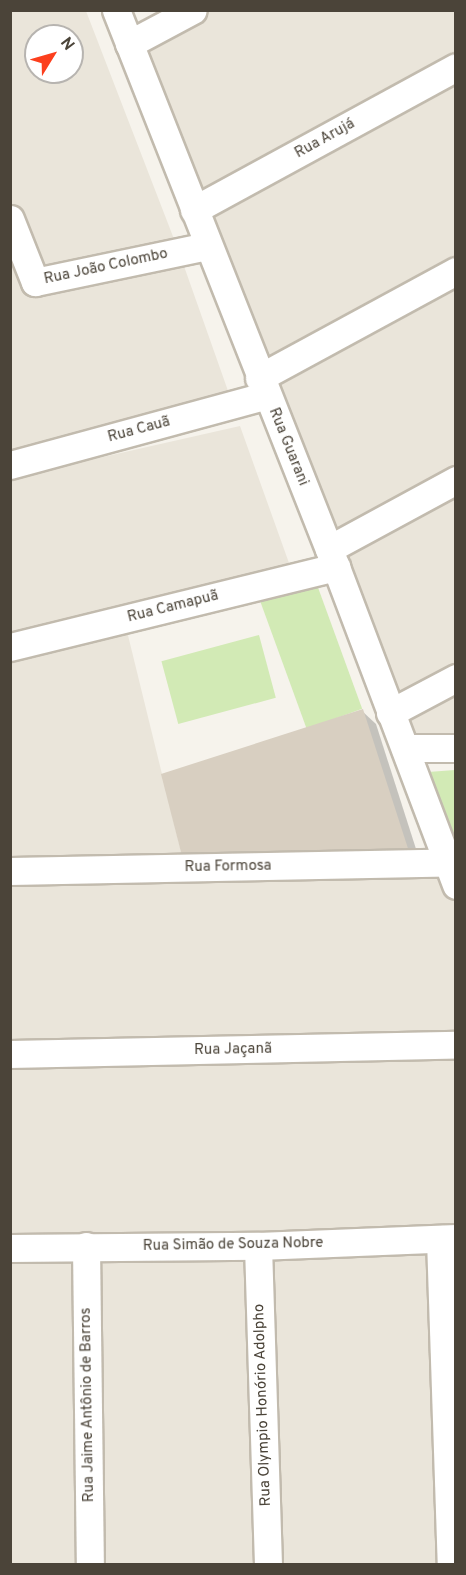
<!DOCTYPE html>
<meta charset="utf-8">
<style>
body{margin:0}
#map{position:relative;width:466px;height:1575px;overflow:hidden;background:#f6f3ec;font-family:Overpass,sans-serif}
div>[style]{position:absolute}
.residential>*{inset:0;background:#eae5da}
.green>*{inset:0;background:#d2eab5;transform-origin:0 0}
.shadow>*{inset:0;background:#0003}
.building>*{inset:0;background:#d8cfc1}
.roads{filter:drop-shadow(2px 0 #c2bbae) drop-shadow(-2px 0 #c2bbae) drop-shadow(0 2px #c2bbae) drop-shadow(0 -2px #c2bbae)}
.minor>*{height:27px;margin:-13.5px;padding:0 13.5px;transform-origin:13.5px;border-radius:13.5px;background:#fff}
span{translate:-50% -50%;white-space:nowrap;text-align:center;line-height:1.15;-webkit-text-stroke:6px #fff;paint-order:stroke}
.street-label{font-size:15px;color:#4b4439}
.frame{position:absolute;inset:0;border:12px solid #4b4439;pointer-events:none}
.north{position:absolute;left:24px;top:24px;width:60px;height:60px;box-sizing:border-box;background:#fff;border:2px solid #b7b4b0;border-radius:50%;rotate:53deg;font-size:16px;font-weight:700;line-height:24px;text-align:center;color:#4b4439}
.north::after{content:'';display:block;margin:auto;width:21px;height:27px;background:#fc3f1d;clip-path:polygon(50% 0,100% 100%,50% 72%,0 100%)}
</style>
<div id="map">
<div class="residential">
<div style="clip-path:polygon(evenodd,11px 11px,86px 11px,179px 252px,233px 405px,11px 465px,11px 11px,36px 36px,72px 36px,72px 72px,36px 72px,36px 36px)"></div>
<div style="clip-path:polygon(189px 11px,455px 11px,455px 747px,405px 748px,129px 44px)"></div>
<div style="clip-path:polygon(240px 426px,294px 577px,124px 619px,185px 868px,11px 871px,10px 478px)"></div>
<div style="clip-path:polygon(446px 863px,456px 885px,455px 1564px,11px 1564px,10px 877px)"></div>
</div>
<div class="green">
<div style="left:316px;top:582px;width:135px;height:59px;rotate:70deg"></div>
<div style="left:259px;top:635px;width:65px;height:101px;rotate:75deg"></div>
<div style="clip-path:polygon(455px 770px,455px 852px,428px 772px)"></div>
</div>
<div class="shadow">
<div style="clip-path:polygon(362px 711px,376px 724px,425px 877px,200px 881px)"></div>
</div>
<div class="building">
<div style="clip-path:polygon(363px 709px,413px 864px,185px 868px,161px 774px)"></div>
</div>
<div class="roads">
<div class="minor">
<div style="left:116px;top:10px;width:599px;rotate:68.45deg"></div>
<div style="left:336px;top:567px;width:340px;rotate:69.3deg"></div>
<div style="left:129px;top:44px;width:72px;rotate:-28deg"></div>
<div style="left:194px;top:210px;width:298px;rotate:-28.6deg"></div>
<div style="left:10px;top:219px;width:68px;rotate:68.4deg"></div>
<div style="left:35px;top:282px;width:177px;rotate:-11.8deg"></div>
<div style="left:259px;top:378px;width:224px;rotate:-28.5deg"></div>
<div style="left:10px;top:465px;width:266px;rotate:-15.2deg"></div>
<div style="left:329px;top:549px;width:145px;rotate:-28.5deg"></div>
<div style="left:10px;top:647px;width:336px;rotate:-13.8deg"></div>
<div style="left:390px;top:713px;width:75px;rotate:-27.9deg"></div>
<div style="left:405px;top:748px;width:51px"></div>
<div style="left:10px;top:871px;width:436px;rotate:-1.1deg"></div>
<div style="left:10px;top:1054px;width:446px;rotate:-1.2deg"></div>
<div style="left:440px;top:1239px;width:325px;rotate:88.1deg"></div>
<div style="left:86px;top:1246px;width:318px;rotate:89.3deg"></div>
<div style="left:258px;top:1246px;width:318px;rotate:88.2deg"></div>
<div style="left:10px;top:1248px;width:248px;rotate:-0.5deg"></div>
<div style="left:258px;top:1246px;width:198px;rotate:-2.3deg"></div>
</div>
</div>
<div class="street-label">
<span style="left:325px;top:139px;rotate:-29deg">Rua Arujá</span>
<span style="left:106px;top:267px;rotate:-12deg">Rua João Colombo</span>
<span style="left:139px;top:430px;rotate:-15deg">Rua Cauã</span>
<span style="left:288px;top:447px;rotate:68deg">Rua Guarani</span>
<span style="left:173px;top:607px;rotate:-14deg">Rua Camapuã</span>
<span style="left:228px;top:867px;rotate:-1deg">Rua Formosa</span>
<span style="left:233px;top:1050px;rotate:-1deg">Rua Jaçanã</span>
<span style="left:233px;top:1245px;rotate:-1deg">Rua Simão de Souza Nobre</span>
<span style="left:88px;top:1405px;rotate:-91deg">Rua Jaime Antônio de Barros</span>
<span style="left:263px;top:1405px;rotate:-92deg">Rua Olympio Honório Adolpho</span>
</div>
<div class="frame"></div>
<div class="north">N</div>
</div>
